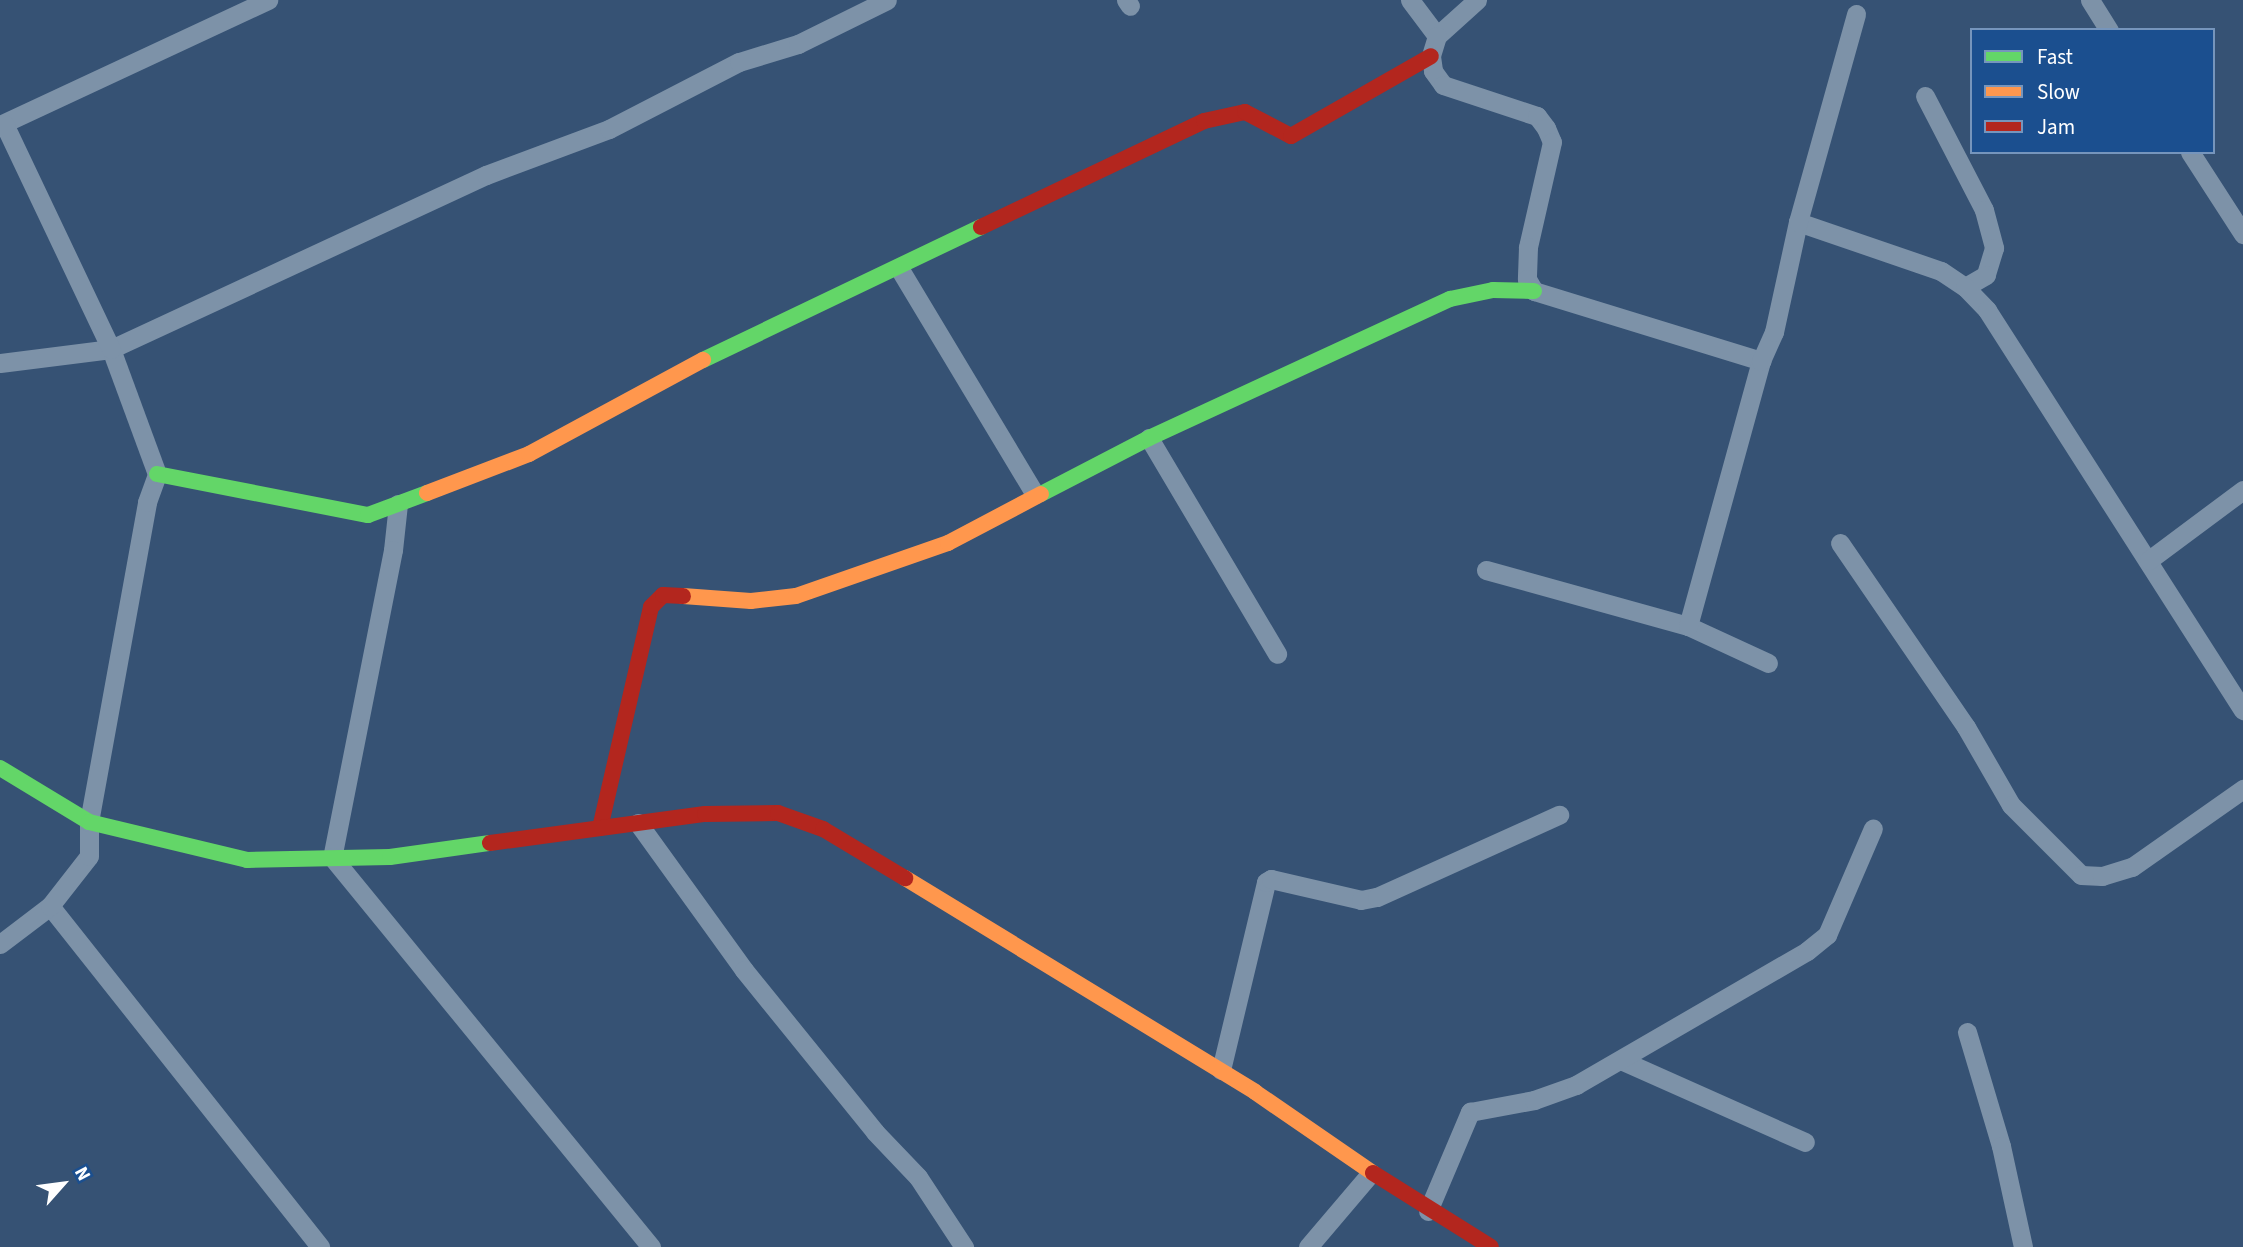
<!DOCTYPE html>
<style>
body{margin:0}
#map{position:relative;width:2243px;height:1247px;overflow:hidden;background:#365274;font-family:"Source Sans 3",sans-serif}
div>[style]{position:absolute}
.street>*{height:19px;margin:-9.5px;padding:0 9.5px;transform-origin:9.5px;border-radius:9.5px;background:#7d92a8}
.fast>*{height:16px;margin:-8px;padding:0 8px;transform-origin:8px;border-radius:8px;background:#63d668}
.slow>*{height:16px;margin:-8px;padding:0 8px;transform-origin:8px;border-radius:8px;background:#ff974d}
.jam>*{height:16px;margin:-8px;padding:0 8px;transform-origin:8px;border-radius:8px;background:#b3261e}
span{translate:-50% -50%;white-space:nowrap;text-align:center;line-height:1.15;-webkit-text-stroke:7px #1b4f8f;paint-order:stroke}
.legend{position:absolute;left:1970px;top:28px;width:245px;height:126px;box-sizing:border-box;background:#1b4f8f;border:2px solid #7695bc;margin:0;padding:9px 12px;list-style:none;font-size:21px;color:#fff}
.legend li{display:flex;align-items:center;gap:14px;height:35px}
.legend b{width:35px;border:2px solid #7695bc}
.north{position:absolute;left:28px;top:1149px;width:70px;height:70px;-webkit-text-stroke:5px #1b4f8f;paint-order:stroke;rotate:62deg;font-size:19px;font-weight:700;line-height:28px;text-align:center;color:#fff}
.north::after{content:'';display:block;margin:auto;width:24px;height:32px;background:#fff;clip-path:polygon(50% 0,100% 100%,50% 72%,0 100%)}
</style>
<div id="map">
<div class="street">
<div style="left:1126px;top:0;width:7px;rotate:56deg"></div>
<div style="left:1410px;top:0;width:45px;rotate:53.1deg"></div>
<div style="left:1477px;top:0;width:54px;rotate:138deg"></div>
<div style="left:1437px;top:36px;width:21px;rotate:107deg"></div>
<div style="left:1431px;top:56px;width:15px;rotate:82deg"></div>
<div style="left:1433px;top:71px;width:17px;rotate:54deg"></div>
<div style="left:1443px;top:85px;width:99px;rotate:18.3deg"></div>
<div style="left:1537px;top:116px;width:15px;rotate:53deg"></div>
<div style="left:1546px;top:128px;width:15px;rotate:67deg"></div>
<div style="left:1552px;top:142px;width:108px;rotate:102.9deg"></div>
<div style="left:1528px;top:247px;width:32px;rotate:92deg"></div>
<div style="left:1527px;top:279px;width:14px;rotate:60deg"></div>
<div style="left:1534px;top:291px;width:238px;rotate:17.1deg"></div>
<div style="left:2090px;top:0;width:36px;rotate:58deg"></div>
<div style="left:1925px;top:96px;width:128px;rotate:62.6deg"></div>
<div style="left:1984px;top:210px;width:39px;rotate:75deg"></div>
<div style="left:1994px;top:248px;width:28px;rotate:107deg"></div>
<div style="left:1986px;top:275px;width:24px;rotate:150deg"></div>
<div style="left:0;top:125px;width:296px;rotate:-25deg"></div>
<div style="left:2190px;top:152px;width:98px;rotate:57.1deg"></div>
<div style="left:1798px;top:222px;width:151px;rotate:18.9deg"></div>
<div style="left:1941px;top:271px;width:29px;rotate:34deg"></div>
<div style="left:1965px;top:287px;width:32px;rotate:46deg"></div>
<div style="left:1987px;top:310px;width:475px;rotate:57.4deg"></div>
<div style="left:899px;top:268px;width:264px;rotate:59deg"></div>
<div style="left:0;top:363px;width:112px;rotate:-7.2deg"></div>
<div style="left:111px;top:349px;width:413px;rotate:-24.9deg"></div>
<div style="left:486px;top:175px;width:131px;rotate:-20.5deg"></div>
<div style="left:609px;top:129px;width:146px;rotate:-27.3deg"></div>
<div style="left:739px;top:62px;width:62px;rotate:-17deg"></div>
<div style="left:798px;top:44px;width:99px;rotate:-26.3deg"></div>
<div style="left:1149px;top:438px;width:251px;rotate:59.3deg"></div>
<div style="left:398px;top:504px;width:46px;rotate:96.2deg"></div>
<div style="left:393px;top:550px;width:313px;rotate:101.2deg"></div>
<div style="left:332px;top:857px;width:504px;rotate:50.72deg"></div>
<div style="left:1840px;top:543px;width:223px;rotate:55.6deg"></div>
<div style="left:1966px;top:727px;width:90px;rotate:60deg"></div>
<div style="left:2011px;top:805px;width:99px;rotate:45deg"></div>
<div style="left:2081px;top:875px;width:21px;rotate:3deg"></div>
<div style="left:2102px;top:876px;width:31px;rotate:-17deg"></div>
<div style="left:2132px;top:867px;width:136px;rotate:-35.1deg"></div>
<div style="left:2149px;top:560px;width:117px;rotate:-36.7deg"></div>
<div style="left:1486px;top:570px;width:210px;rotate:15.5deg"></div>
<div style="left:1688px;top:626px;width:88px;rotate:24.8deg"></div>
<div style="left:1688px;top:626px;width:275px;rotate:-74.6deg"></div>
<div style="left:1761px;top:361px;width:32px;rotate:-66deg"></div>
<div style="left:1774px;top:332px;width:113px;rotate:-77.7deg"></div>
<div style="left:1798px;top:222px;width:216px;rotate:-74.4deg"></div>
<div style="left:638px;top:823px;width:181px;rotate:54.2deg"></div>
<div style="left:744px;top:970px;width:208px;rotate:51deg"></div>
<div style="left:875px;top:1132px;width:62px;rotate:46.3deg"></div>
<div style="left:918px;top:1177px;width:84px;rotate:56.7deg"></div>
<div style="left:50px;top:906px;width:435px;rotate:51.6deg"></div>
<div style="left:0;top:944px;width:63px;rotate:-37.2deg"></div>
<div style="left:50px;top:906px;width:63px;rotate:-52deg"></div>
<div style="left:89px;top:856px;width:34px;rotate:-90deg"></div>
<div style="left:89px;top:822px;width:325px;rotate:-79.7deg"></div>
<div style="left:147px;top:502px;width:30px;rotate:-70deg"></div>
<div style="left:157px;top:474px;width:133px;rotate:-110.2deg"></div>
<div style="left:111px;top:349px;width:249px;rotate:-115.4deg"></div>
<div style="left:1967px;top:1032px;width:119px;rotate:73.4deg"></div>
<div style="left:2001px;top:1146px;width:103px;rotate:77.7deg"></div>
<div style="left:1623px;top:1061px;width:199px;rotate:24deg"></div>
<div style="left:1221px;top:1070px;width:193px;rotate:-76.5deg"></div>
<div style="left:1266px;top:882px;width:6px;rotate:-31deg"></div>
<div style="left:1271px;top:879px;width:92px;rotate:13.1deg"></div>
<div style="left:1361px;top:900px;width:16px;rotate:-11deg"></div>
<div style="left:1377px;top:897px;width:200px;rotate:-24.3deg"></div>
<div style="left:1428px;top:1211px;width:108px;rotate:-67deg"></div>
<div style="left:1470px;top:1112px;width:65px;rotate:-10.6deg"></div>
<div style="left:1534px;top:1100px;width:45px;rotate:-19.7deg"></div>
<div style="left:1576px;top:1085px;width:267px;rotate:-30.1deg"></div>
<div style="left:1807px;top:951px;width:26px;rotate:-39deg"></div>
<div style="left:1827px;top:935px;width:116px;rotate:-66.7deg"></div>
<div style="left:1308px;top:1247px;width:96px;rotate:-49.7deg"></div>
</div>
<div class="fast">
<div style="left:703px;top:360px;width:308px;rotate:-25.6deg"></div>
<div style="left:157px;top:474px;width:215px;rotate:11deg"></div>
<div style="left:368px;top:515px;width:63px;rotate:-20.4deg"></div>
<div style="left:1041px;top:494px;width:122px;rotate:-27.4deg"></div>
<div style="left:1149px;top:438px;width:332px;rotate:-24.8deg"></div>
<div style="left:1450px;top:299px;width:44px;rotate:-11.8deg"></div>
<div style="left:1493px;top:290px;width:41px;rotate:1.4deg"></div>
<div style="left:0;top:768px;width:104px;rotate:31.2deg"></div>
<div style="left:89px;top:822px;width:163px;rotate:13.5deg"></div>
<div style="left:247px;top:860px;width:143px;rotate:-1.2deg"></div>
<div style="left:390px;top:857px;width:101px;rotate:-8deg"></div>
</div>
<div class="slow">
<div style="left:427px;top:493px;width:109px;rotate:-20.9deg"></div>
<div style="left:529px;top:454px;width:198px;rotate:-28.4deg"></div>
<div style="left:683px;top:596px;width:68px;rotate:4.2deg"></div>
<div style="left:751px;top:601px;width:45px;rotate:-6.3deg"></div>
<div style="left:796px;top:596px;width:161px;rotate:-19.2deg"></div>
<div style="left:948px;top:543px;width:105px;rotate:-27.8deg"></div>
<div style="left:905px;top:878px;width:410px;rotate:31.4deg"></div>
<div style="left:1255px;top:1092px;width:143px;rotate:34.5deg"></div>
</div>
<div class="jam">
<div style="left:981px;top:227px;width:247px;rotate:-25.4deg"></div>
<div style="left:1204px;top:121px;width:42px;rotate:-12.4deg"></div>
<div style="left:1245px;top:112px;width:52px;rotate:27.6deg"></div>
<div style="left:1291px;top:136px;width:161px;rotate:-29.7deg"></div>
<div style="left:600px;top:828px;width:227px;rotate:-77deg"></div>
<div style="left:651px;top:607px;width:17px;rotate:-45deg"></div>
<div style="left:663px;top:595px;width:20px;rotate:3deg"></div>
<div style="left:490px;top:843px;width:217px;rotate:-7.7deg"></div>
<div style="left:705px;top:814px;width:73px;rotate:-0.8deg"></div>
<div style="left:778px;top:813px;width:48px;rotate:19.6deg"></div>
<div style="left:823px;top:829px;width:96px;rotate:30.9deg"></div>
<div style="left:1373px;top:1173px;width:139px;rotate:32.1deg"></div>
</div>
<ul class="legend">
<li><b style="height:9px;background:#63d668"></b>Fast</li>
<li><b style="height:9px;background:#ff974d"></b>Slow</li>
<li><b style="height:9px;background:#b3261e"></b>Jam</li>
</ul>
<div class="north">N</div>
</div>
